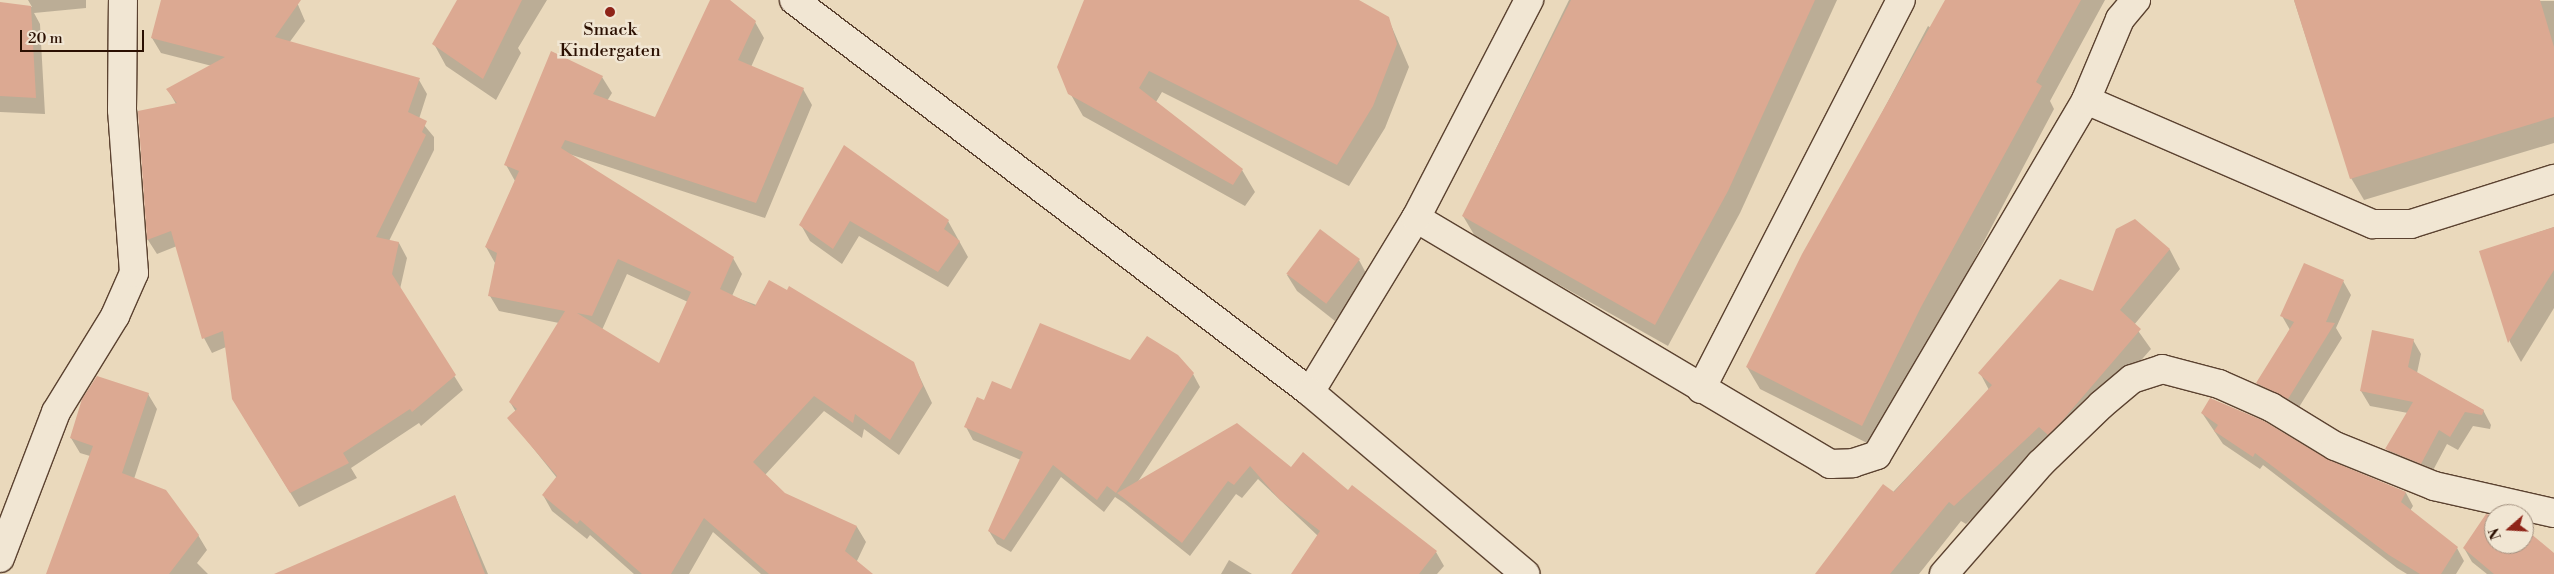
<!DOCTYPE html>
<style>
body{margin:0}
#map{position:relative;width:2554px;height:574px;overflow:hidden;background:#ead9bc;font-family:"Libre Bodoni",serif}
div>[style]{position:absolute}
.shadow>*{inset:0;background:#0003}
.building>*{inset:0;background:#dca992;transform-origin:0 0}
.roads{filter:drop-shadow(1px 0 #5b4230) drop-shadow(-1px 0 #5b4230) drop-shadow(0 1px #5b4230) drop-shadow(0 -1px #5b4230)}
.minor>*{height:28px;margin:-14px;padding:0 14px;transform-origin:14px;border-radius:14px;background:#f1e6d3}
.tertiary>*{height:28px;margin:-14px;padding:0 14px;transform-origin:14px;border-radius:14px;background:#f1e6d3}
.dots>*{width:14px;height:14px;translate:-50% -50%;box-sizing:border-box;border:2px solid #f1e6d3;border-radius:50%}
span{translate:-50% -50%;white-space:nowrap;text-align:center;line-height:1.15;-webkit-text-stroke:5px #f1e6d3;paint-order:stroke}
.poi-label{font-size:18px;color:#2b1002}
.north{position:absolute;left:2484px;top:504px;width:50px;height:50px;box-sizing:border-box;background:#f1e6d3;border:1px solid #a2907f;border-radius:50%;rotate:251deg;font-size:14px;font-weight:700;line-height:20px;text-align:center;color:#2b1002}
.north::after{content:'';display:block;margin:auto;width:18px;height:22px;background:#8f2418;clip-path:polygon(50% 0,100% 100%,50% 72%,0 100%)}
.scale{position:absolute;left:20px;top:30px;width:124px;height:22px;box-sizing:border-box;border:2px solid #2b1002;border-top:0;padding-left:6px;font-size:15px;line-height:18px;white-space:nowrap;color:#2b1002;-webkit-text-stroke:4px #f1e6d3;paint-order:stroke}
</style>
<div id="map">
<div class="shadow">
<div style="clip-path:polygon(28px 0,86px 0,86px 8px,34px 13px,40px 24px,45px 114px,0 112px,0 3px,32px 7px)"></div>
<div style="clip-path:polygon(162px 0,296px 0,305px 21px,289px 43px,419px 80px,427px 94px,419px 119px,434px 137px,434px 150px,389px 241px,399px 243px,407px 258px,400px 289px,463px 390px,421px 426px,419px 423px,351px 468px,357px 478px,299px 507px,242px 414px,226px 347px,212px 353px,204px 338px,177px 246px,157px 254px,148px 240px,139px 112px,176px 104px,168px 90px,212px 66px,161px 53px,152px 38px)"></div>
<div style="clip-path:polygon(459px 0,547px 0,518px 48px,521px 53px,496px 100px,446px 66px,434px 44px)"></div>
<div style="clip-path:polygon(evenodd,711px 0,728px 0,755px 22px,764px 38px,751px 67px,803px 89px,812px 105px,765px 218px,569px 154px,733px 258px,742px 274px,732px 296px,913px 363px,932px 403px,899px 455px,864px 429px,862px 438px,824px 411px,765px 475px,785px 494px,857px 527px,866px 542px,856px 563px,867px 574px,761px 574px,713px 532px,689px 574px,634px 574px,590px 535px,587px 539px,552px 511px,543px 495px,557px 478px,509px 418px,516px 412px,510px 402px,559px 323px,499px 311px,490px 296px,495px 263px,486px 247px,515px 181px,506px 165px,552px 52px,602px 77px,612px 93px,607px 101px,656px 119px,711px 0,627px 274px,688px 302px,660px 365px,602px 330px,627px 274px)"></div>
<div style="clip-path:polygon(1085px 0,1356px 0,1388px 18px,1409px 67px,1385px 128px,1349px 186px,1162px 92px,1156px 102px,1242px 170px,1255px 192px,1245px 206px,1083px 116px,1070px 93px)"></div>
<div style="clip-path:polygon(1569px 0,1837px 0,1740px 213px,1668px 346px,1476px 238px,1463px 216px)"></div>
<div style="clip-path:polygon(1947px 0,2105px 0,2050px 101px,2054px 109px,1875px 447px,1760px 389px,1747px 367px,1928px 26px,1931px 28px)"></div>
<div style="clip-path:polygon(2294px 0,2554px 1px,2554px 143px,2364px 200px,2351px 178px)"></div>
<div style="clip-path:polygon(844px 147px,948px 221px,968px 257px,948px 287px,859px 236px,842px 264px,810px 241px,801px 225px)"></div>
<div style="clip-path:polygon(2135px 221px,2170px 250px,2180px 269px,2134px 325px,2151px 349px,2059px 453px,2050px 445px,1966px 524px,1961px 521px,1919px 574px,1816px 574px,1989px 390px,1980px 373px,2094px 293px)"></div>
<div style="clip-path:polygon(2554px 227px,2554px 308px,2521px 362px,2510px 342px,2480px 252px)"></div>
<div style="clip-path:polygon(1359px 260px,1368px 277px,1335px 321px,1297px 291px,1287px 275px)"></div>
<div style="clip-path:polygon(2343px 281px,2351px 295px,2336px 328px,2342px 338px,2296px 412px,2265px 397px,2257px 383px,2290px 330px,2282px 316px)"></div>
<div style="clip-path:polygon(2413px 340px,2421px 354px,2417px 373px,2483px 410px,2491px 425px,2490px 429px,2473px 426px,2458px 450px,2447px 444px,2429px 478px,2395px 464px,2387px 449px,2408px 413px,2370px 406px,2361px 391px)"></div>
<div style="clip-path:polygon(1130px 361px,1193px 374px,1200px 387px,1137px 483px,1237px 424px,1291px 469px,1348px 492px,1436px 552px,1444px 566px,1437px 574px,1293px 574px,1318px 536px,1258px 479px,1242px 498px,1236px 494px,1190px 556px,1124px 503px,1115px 497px,1104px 512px,1061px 477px,1011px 552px,997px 544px,989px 531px,1021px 460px,973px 440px,966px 427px,985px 402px,1012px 391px)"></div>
<div style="clip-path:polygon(148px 394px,157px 409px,134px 479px,198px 535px,207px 550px,197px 563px,208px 574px,47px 574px,90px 456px,80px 453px,71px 438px)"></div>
<div style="clip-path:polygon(2202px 413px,2406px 493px,2413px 506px,2410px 511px,2457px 548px,2464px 561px,2456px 574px,2407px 574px,2397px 568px,2263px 465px,2260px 469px,2223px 444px)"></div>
<div style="clip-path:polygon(455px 496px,488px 574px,286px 574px)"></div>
<div style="clip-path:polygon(2494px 517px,2494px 544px,2524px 544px,2524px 530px,2554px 555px,2554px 574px,2487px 574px,2472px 562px,2464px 548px)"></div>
<div style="clip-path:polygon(1229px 560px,1252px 574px,1221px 574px)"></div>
</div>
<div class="building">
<div style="clip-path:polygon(161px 0,301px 0,275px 37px,420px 78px,408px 112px,427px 121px,422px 132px,426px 135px,376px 237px,399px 242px,392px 274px,456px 375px,412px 412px,410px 409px,343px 453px,349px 463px,290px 493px,232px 399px,223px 331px,202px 339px,171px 231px,147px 240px,138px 111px,177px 103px,166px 89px,225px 57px,151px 38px)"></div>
<div style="clip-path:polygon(457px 0,522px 0,483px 79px,432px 44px)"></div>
<div style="clip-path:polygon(evenodd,710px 0,730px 0,756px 21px,738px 60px,804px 88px,756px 203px,565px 140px,561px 148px,734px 257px,720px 289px,755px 306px,769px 280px,787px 290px,789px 286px,914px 362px,923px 386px,890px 440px,855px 414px,853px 423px,814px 396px,753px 462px,785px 493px,857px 526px,845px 551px,873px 574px,769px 574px,704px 518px,671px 574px,642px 574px,580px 520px,577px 524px,542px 495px,557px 476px,507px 418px,517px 409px,509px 402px,565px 311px,488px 296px,497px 253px,485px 247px,519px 171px,504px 165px,551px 51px,603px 76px,593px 94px,655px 117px,710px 0,618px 259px,691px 292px,659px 363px,577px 313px,592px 316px,618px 259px)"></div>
<div style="clip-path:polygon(1084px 0,1359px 0,1389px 17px,1397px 44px,1373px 106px,1337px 165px,1149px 71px,1139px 88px,1243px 169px,1233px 185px,1068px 94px,1057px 67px)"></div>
<div style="clip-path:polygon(1571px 0,1815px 0,1728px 191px,1655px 325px,1462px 216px)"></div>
<div style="clip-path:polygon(1945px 0,2081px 0,2036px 82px,2042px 86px,1921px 307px,1862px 426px,1746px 367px,1802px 254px)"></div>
<div style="clip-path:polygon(2294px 0,2540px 0,2554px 47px,2554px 117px,2350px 179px)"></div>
<div style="clip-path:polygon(0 2px,31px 6px,36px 98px,0 96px)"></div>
<div style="clip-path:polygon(844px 145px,949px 220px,944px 229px,960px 241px,938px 272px,850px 221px,833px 249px,799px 225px)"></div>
<div style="clip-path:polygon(2135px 219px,2170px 249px,2120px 310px,2141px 329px,2061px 422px,2048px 435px,2039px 427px,1954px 506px,1949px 502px,1890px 574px,1815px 574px,1883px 484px,1894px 492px,1992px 385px,1978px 373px,2060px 279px,2093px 291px,2116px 229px)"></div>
<div style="clip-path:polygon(2554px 227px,2554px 270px,2508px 343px,2479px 251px)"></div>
<div style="left:1320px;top:229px;width:50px;height:56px;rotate:37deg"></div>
<div style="clip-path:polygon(2304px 263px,2344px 280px,2326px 322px,2335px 323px,2288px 399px,2256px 383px,2294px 322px,2280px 316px)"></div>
<div style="clip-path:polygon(1040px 323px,1130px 360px,1147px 336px,1178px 355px,1194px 373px,1116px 493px,1107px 486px,1097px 500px,1053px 465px,1004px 540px,988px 531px,1023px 452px,964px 427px,977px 397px,984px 400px,992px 381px,1011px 389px)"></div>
<div style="clip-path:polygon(2372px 330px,2414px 339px,2408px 367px,2484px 410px,2482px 415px,2465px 412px,2450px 437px,2439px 430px,2421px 464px,2385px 449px,2413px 402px,2360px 391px)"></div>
<div style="clip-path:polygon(97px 376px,149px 393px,122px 473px,166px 490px,199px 535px,169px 574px,46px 574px,93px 446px,70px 438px,82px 399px)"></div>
<div style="clip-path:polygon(2210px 398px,2264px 421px,2329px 460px,2406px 492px,2401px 502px,2458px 547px,2441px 574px,2420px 574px,2389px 555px,2255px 453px,2253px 457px,2214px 431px,2218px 425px,2201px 413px)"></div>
<div style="clip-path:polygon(1237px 423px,1291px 467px,1303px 452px,1348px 490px,1352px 485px,1437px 551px,1419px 574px,1291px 574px,1320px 531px,1280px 500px,1250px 466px,1234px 485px,1228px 481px,1182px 543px,1117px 493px)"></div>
<div style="clip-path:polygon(455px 495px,485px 574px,274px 574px)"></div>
<div style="clip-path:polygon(2486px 514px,2494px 516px,2494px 544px,2524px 544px,2524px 528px,2554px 553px,2554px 574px,2494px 574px,2463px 548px)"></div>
</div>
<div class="roads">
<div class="minor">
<div style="left:2086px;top:100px;width:313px;rotate:23.4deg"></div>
<div style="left:2373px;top:224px;width:38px"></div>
<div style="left:2411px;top:224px;width:150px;rotate:-17.5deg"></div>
<div style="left:1416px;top:218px;width:482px;rotate:30.7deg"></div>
<div style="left:1830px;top:464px;width:23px;rotate:-2deg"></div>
<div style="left:1853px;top:463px;width:25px;rotate:-18deg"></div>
<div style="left:1877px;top:455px;width:412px;rotate:-59.5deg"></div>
<div style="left:2086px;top:100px;width:88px;rotate:-67.2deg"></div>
<div style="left:2120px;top:19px;width:25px;rotate:-50deg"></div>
<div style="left:1701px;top:389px;width:437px;rotate:-62.8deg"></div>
<div style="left:1310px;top:392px;width:204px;rotate:-58.7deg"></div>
<div style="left:1416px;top:218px;width:246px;rotate:-62.6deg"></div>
<div style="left:0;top:558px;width:156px;rotate:-69deg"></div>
<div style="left:56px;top:412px;width:113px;rotate:-58.4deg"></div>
<div style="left:115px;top:316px;width:47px;rotate:-66.2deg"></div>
<div style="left:134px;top:273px;width:163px;rotate:-94.2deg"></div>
<div style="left:122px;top:110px;width:110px;rotate:-89.5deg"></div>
<div style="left:1944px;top:574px;width:146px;rotate:-48.9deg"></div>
<div style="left:2040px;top:464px;width:85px;rotate:-44deg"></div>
<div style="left:2101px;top:405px;width:40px;rotate:-40deg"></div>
<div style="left:2132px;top:379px;width:32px;rotate:-18deg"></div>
<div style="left:2162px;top:369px;width:59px;rotate:14.7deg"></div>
<div style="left:2219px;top:384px;width:57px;rotate:23.9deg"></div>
<div style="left:2271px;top:407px;width:75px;rotate:31.4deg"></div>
<div style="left:2335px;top:446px;width:107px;rotate:22deg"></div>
<div style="left:2434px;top:486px;width:123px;rotate:12.7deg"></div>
</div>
<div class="tertiary">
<div style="left:794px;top:0;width:648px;rotate:37.22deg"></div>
<div style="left:1310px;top:392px;width:282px;rotate:40.2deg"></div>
</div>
</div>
<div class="dots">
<div style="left:610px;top:12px;background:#8f2418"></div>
</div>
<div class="poi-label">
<span style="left:610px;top:41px">Smack<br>Kindergaten</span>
</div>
<div class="north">N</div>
<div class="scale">20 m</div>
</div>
